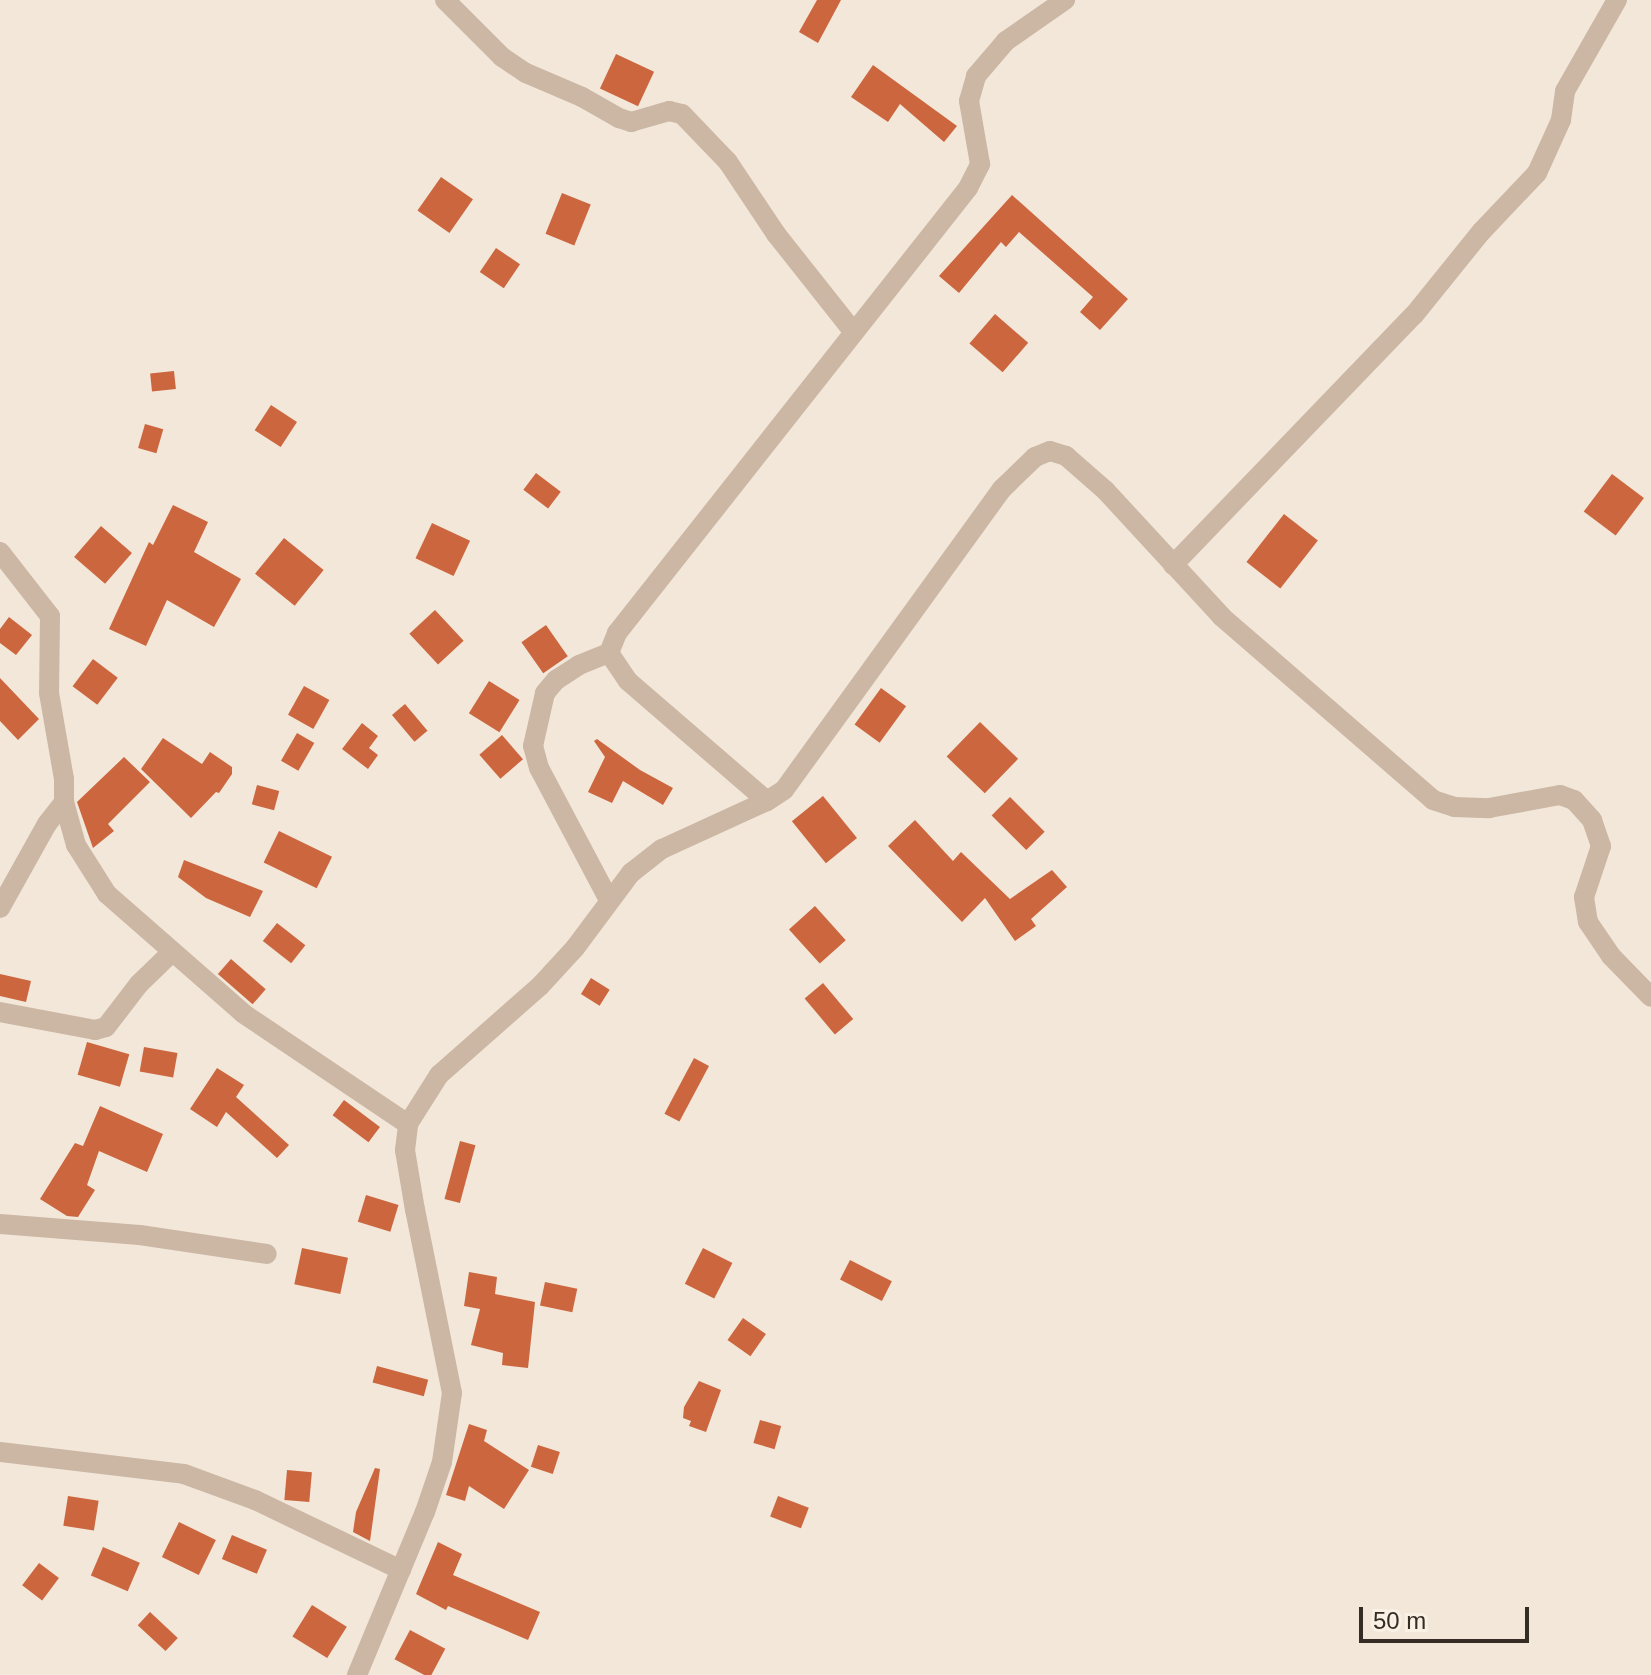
<!DOCTYPE html>
<style>
body{margin:0}
#map{position:relative;width:1651px;height:1675px;overflow:hidden;background:#f2e7d9;font-family:Helvetica,sans-serif}
div>[style]{position:absolute}
.building>*{inset:0;background:#cc663e;transform-origin:0 0}
.street>*{height:20px;margin:-10px;padding:0 10px;transform-origin:10px;border-radius:10px;background:#cbb7a4}
span{translate:-50% -50%;white-space:nowrap;text-align:center;line-height:1.15;-webkit-text-stroke:6px #faf1e5;paint-order:stroke}
.scale{position:absolute;left:1359px;top:1607px;width:170px;height:36px;box-sizing:border-box;border:4px solid #362c26;border-top:0;padding-left:10px;font-size:24px;line-height:28px;white-space:nowrap;color:#362c26;-webkit-text-stroke:6px #faf1e5;paint-order:stroke}
</style>
<div id="map">
<div class="building">
<div style="clip-path:polygon(817px 0,841px 0,818px 43px,799px 32px)"></div>
<div style="left:616px;top:54px;width:42px;height:38px;rotate:25deg"></div>
<div style="clip-path:polygon(873px 65px,957px 126px,944px 142px,900px 104px,888px 122px,851px 97px)"></div>
<div style="left:441px;top:177px;width:39px;height:41px;rotate:35deg"></div>
<div style="left:562px;top:193px;width:31px;height:44px;rotate:22deg"></div>
<div style="clip-path:polygon(1012px 195px,1128px 299px,1100px 330px,1080px 312px,1093px 297px,1019px 232px,1006px 247px,1001px 242px,959px 293px,939px 276px)"></div>
<div style="left:496px;top:248px;width:29px;height:29px;rotate:34deg"></div>
<div style="left:995px;top:314px;width:44px;height:39px;rotate:41deg"></div>
<div style="left:174px;top:371px;width:18px;height:24px;rotate:84deg"></div>
<div style="left:271px;top:405px;width:31px;height:30px;rotate:33deg"></div>
<div style="left:145px;top:424px;width:19px;height:25px;rotate:16deg"></div>
<div style="left:536px;top:473px;width:31px;height:21px;rotate:37deg"></div>
<div style="left:1612px;top:474px;width:40px;height:47px;rotate:37deg"></div>
<div style="clip-path:polygon(173px 505px,208px 522px,194px 552px,241px 579px,214px 627px,167px 600px,146px 646px,109px 629px,149px 542px,153px 545px)"></div>
<div style="left:1284px;top:514px;width:43px;height:61px;rotate:38deg"></div>
<div style="left:432px;top:523px;width:42px;height:39px;rotate:25deg"></div>
<div style="left:101px;top:526px;width:41px;height:41px;rotate:41deg"></div>
<div style="left:284px;top:538px;width:51px;height:46px;rotate:39deg"></div>
<div style="left:435px;top:610px;width:42px;height:35px;rotate:47deg"></div>
<div style="clip-path:polygon(9px 617px,32px 635px,16px 655px,0 643px,0 629px)"></div>
<div style="left:546px;top:625px;width:38px;height:30px;rotate:55deg"></div>
<div style="left:93px;top:659px;width:31px;height:34px;rotate:37deg"></div>
<div style="clip-path:polygon(0 678px,39px 719px,18px 740px,0 721px)"></div>
<div style="left:489px;top:681px;width:36px;height:38px;rotate:32deg"></div>
<div style="left:304px;top:686px;width:29px;height:33px;rotate:29deg"></div>
<div style="left:881px;top:688px;width:31px;height:45px;rotate:36deg"></div>
<div style="left:405px;top:704px;width:35px;height:17px;rotate:50deg"></div>
<div style="left:980px;top:722px;width:53px;height:48px;rotate:44deg"></div>
<div style="clip-path:polygon(362px 723px,378px 736px,369px 748px,378px 755px,368px 769px,342px 749px)"></div>
<div style="left:297px;top:733px;width:20px;height:32px;rotate:30deg"></div>
<div style="left:502px;top:735px;width:32px;height:30px;rotate:49deg"></div>
<div style="clip-path:polygon(163px 738px,202px 764px,210px 752px,232px 767px,232px 774px,219px 793px,216px 792px,191px 818px,141px 769px)"></div>
<div style="clip-path:polygon(597px 739px,640px 770px,673px 788px,663px 805px,623px 781px,612px 803px,588px 792px,605px 757px,594px 741px)"></div>
<div style="clip-path:polygon(124px 757px,150px 782px,108px 824px,114px 831px,93px 848px,77px 802px)"></div>
<div style="left:257px;top:785px;width:23px;height:20px;rotate:15deg"></div>
<div style="left:823px;top:796px;width:54px;height:40px;rotate:51deg"></div>
<div style="left:1010px;top:797px;width:49px;height:26px;rotate:45deg"></div>
<div style="clip-path:polygon(915px 820px,953px 861px,961px 852px,1010px 899px,1052px 870px,1067px 887px,1031px 919px,1036px 926px,1015px 941px,985px 898px,962px 922px,888px 846px)"></div>
<div style="left:279px;top:831px;width:59px;height:35px;rotate:26deg"></div>
<div style="clip-path:polygon(184px 860px,263px 891px,250px 917px,206px 898px,178px 877px)"></div>
<div style="left:815px;top:906px;width:46px;height:35px;rotate:48deg"></div>
<div style="left:277px;top:923px;width:36px;height:23px;rotate:38deg"></div>
<div style="left:231px;top:959px;width:46px;height:20px;rotate:41deg"></div>
<div style="clip-path:polygon(0 974px,31px 981px,26px 1002px,0 996px)"></div>
<div style="left:591px;top:978px;width:22px;height:19px;rotate:32deg"></div>
<div style="left:823px;top:983px;width:47px;height:24px;rotate:50deg"></div>
<div style="left:87px;top:1042px;width:44px;height:34px;rotate:16deg"></div>
<div style="left:144px;top:1047px;width:34px;height:25px;rotate:10deg"></div>
<div style="left:694px;top:1058px;width:17px;height:63px;rotate:28deg"></div>
<div style="clip-path:polygon(217px 1068px,244px 1085px,236px 1097px,289px 1145px,277px 1158px,226px 1112px,217px 1127px,190px 1109px)"></div>
<div style="left:344px;top:1100px;width:45px;height:19px;rotate:37deg"></div>
<div style="clip-path:polygon(100px 1106px,163px 1134px,147px 1172px,99px 1151px,87px 1185px,95px 1190px,78px 1217px,67px 1216px,40px 1199px,75px 1143px,83px 1146px)"></div>
<div style="left:460px;top:1141px;width:16px;height:60px;rotate:15deg"></div>
<div style="left:366px;top:1195px;width:34px;height:28px;rotate:17deg"></div>
<div style="left:302px;top:1248px;width:47px;height:37px;rotate:12deg"></div>
<div style="left:703px;top:1248px;width:33px;height:40px;rotate:27deg"></div>
<div style="left:850px;top:1260px;width:47px;height:22px;rotate:27deg"></div>
<div style="clip-path:polygon(469px 1272px,497px 1277px,495px 1294px,535px 1302px,528px 1368px,502px 1365px,503px 1353px,471px 1345px,480px 1309px,464px 1306px)"></div>
<div style="left:545px;top:1282px;width:33px;height:24px;rotate:12deg"></div>
<div style="left:743px;top:1318px;width:28px;height:27px;rotate:35deg"></div>
<div style="left:377px;top:1366px;width:53px;height:17px;rotate:15deg"></div>
<div style="clip-path:polygon(699px 1381px,721px 1390px,706px 1432px,689px 1426px,691px 1421px,683px 1418px,684px 1407px)"></div>
<div style="left:760px;top:1420px;width:22px;height:24px;rotate:16deg"></div>
<div style="clip-path:polygon(469px 1424px,487px 1430px,484px 1441px,529px 1470px,504px 1509px,469px 1486px,465px 1501px,446px 1495px)"></div>
<div style="left:538px;top:1445px;width:23px;height:23px;rotate:18deg"></div>
<div style="clip-path:polygon(375px 1468px,380px 1469px,370px 1541px,353px 1532px,356px 1512px)"></div>
<div style="left:287px;top:1470px;width:25px;height:30px;rotate:5deg"></div>
<div style="left:68px;top:1496px;width:31px;height:30px;rotate:9deg"></div>
<div style="left:778px;top:1496px;width:33px;height:22px;rotate:21deg"></div>
<div style="left:179px;top:1522px;width:41px;height:39px;rotate:26deg"></div>
<div style="left:232px;top:1535px;width:38px;height:26px;rotate:23deg"></div>
<div style="clip-path:polygon(438px 1542px,462px 1554px,453px 1575px,540px 1612px,528px 1640px,448px 1606px,446px 1610px,416px 1594px)"></div>
<div style="left:103px;top:1547px;width:40px;height:31px;rotate:23deg"></div>
<div style="left:39px;top:1563px;width:25px;height:28px;rotate:37deg"></div>
<div style="left:312px;top:1605px;width:41px;height:37px;rotate:32deg"></div>
<div style="left:150px;top:1612px;width:38px;height:18px;rotate:43deg"></div>
<div style="left:410px;top:1630px;width:40px;height:33px;rotate:28deg"></div>
</div>
<div class="street">
<div style="left:445px;top:0;width:81px;rotate:45deg"></div>
<div style="left:502px;top:57px;width:29px;rotate:34deg"></div>
<div style="left:526px;top:73px;width:61px;rotate:23.2deg"></div>
<div style="left:582px;top:97px;width:43px;rotate:29.6deg"></div>
<div style="left:619px;top:118px;width:13px;rotate:18deg"></div>
<div style="left:631px;top:122px;width:40px;rotate:-16deg"></div>
<div style="left:669px;top:111px;width:13px;rotate:13deg"></div>
<div style="left:682px;top:114px;width:66px;rotate:46.2deg"></div>
<div style="left:728px;top:162px;width:87px;rotate:56.3deg"></div>
<div style="left:776px;top:234px;width:124px;rotate:51.6deg"></div>
<div style="left:0;top:552px;width:81px;rotate:52deg"></div>
<div style="left:50px;top:616px;width:77px;rotate:90.7deg"></div>
<div style="left:49px;top:693px;width:87px;rotate:80.1deg"></div>
<div style="left:64px;top:779px;width:23px;rotate:90deg"></div>
<div style="left:64px;top:802px;width:45px;rotate:74.4deg"></div>
<div style="left:76px;top:845px;width:58px;rotate:57.7deg"></div>
<div style="left:107px;top:894px;width:182px;rotate:41.2deg"></div>
<div style="left:244px;top:1014px;width:197px;rotate:33.9deg"></div>
<div style="left:1173px;top:565px;width:347px;rotate:-46.1deg"></div>
<div style="left:1414px;top:315px;width:107px;rotate:-51.1deg"></div>
<div style="left:1481px;top:232px;width:81px;rotate:-46.5deg"></div>
<div style="left:1537px;top:173px;width:58px;rotate:-65.6deg"></div>
<div style="left:1561px;top:120px;width:29px;rotate:-82deg"></div>
<div style="left:1565px;top:91px;width:105px;rotate:-60.3deg"></div>
<div style="left:767px;top:801px;width:184px;rotate:-139.2deg"></div>
<div style="left:628px;top:681px;width:34px;rotate:-124deg"></div>
<div style="left:609px;top:653px;width:22px;rotate:-68deg"></div>
<div style="left:617px;top:633px;width:567px;rotate:-51.73deg"></div>
<div style="left:968px;top:188px;width:27px;rotate:-63deg"></div>
<div style="left:980px;top:164px;width:64px;rotate:-99.9deg"></div>
<div style="left:969px;top:101px;width:26px;rotate:-74deg"></div>
<div style="left:976px;top:76px;width:46px;rotate:-49.4deg"></div>
<div style="left:1006px;top:41px;width:72px;rotate:-34.8deg"></div>
<div style="left:609px;top:900px;width:149px;rotate:-117.9deg"></div>
<div style="left:539px;top:768px;width:23px;rotate:-105deg"></div>
<div style="left:533px;top:746px;width:54px;rotate:-77.2deg"></div>
<div style="left:545px;top:693px;width:17px;rotate:-50deg"></div>
<div style="left:556px;top:680px;width:27px;rotate:-33deg"></div>
<div style="left:579px;top:665px;width:32px;rotate:-22deg"></div>
<div style="left:0;top:908px;width:96px;rotate:-60.8deg"></div>
<div style="left:47px;top:824px;width:28px;rotate:-52deg"></div>
<div style="left:0;top:1012px;width:97px;rotate:10.7deg"></div>
<div style="left:95px;top:1030px;width:11px;rotate:-15deg"></div>
<div style="left:106px;top:1027px;width:54px;rotate:-52.5deg"></div>
<div style="left:139px;top:984px;width:46px;rotate:-44.1deg"></div>
<div style="left:0;top:1224px;width:140px;rotate:4.5deg"></div>
<div style="left:140px;top:1235px;width:128px;rotate:8.5deg"></div>
<div style="left:0;top:1452px;width:185px;rotate:6.8deg"></div>
<div style="left:184px;top:1474px;width:76px;rotate:20.1deg"></div>
<div style="left:255px;top:1500px;width:162px;rotate:25.6deg"></div>
<div style="left:357px;top:1675px;width:177px;rotate:-67.4deg"></div>
<div style="left:425px;top:1512px;width:53px;rotate:-71.2deg"></div>
<div style="left:442px;top:1462px;width:70px;rotate:-81.8deg"></div>
<div style="left:452px;top:1393px;width:187px;rotate:-101.4deg"></div>
<div style="left:415px;top:1210px;width:61px;rotate:-99.5deg"></div>
<div style="left:405px;top:1150px;width:26px;rotate:-83deg"></div>
<div style="left:408px;top:1124px;width:58px;rotate:-57.7deg"></div>
<div style="left:439px;top:1075px;width:135px;rotate:-41.4deg"></div>
<div style="left:540px;top:986px;width:52px;rotate:-47.4deg"></div>
<div style="left:575px;top:948px;width:94px;rotate:-53.3deg"></div>
<div style="left:631px;top:873px;width:39px;rotate:-38deg"></div>
<div style="left:662px;top:849px;width:115px;rotate:-24.6deg"></div>
<div style="left:767px;top:801px;width:20px;rotate:-33deg"></div>
<div style="left:784px;top:790px;width:372px;rotate:-54.1deg"></div>
<div style="left:1002px;top:489px;width:46px;rotate:-44.1deg"></div>
<div style="left:1035px;top:457px;width:16px;rotate:-22deg"></div>
<div style="left:1050px;top:451px;width:17px;rotate:17deg"></div>
<div style="left:1066px;top:456px;width:52px;rotate:41.1deg"></div>
<div style="left:1105px;top:490px;width:173px;rotate:47.3deg"></div>
<div style="left:1222px;top:617px;width:279px;rotate:40.9deg"></div>
<div style="left:1433px;top:800px;width:22px;rotate:18deg"></div>
<div style="left:1454px;top:807px;width:35px;rotate:2deg"></div>
<div style="left:1489px;top:808px;width:72px;rotate:-10.4deg"></div>
<div style="left:1560px;top:795px;width:15px;rotate:20deg"></div>
<div style="left:1574px;top:800px;width:27px;rotate:48deg"></div>
<div style="left:1592px;top:820px;width:28px;rotate:71deg"></div>
<div style="left:1601px;top:846px;width:54px;rotate:108.4deg"></div>
<div style="left:1584px;top:897px;width:25px;rotate:81deg"></div>
<div style="left:1588px;top:922px;width:41px;rotate:55.9deg"></div>
<div style="left:1611px;top:956px;width:57px;rotate:45.7deg"></div>
</div>
<div class="scale">50 m</div>
</div>
